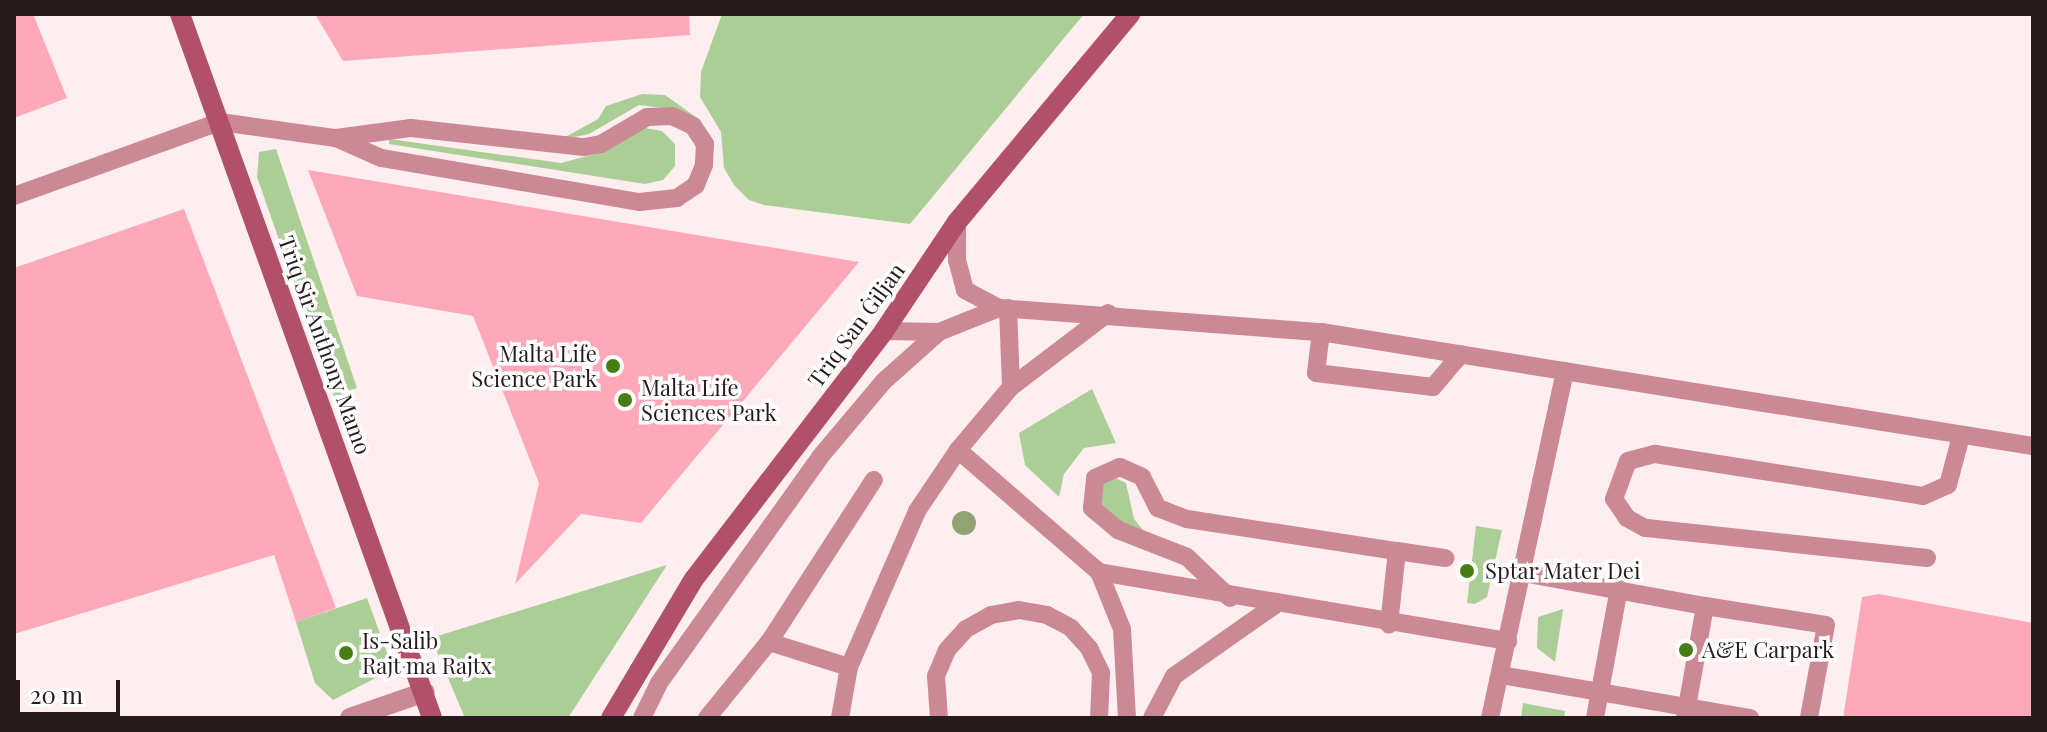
<!DOCTYPE html>
<meta charset="utf-8">
<style>
body{margin:0}
#map{position:relative;width:2047px;height:732px;overflow:hidden;background:#feeef0;font-family:"Playfair Display",serif}
div>[style]{position:absolute}
.green>*{inset:0;background:#abce97}
.building>*{inset:0;background:#fda9ba}
.lane>*{height:18px;margin:-9px;padding:0 9px;transform-origin:9px;border-radius:9px;background:#cb8895}
.street>*{height:20px;margin:-10px;padding:0 10px;transform-origin:10px;border-radius:10px;background:#cb8895}
.secondary>*{height:20px;margin:-10px;padding:0 10px;transform-origin:10px;border-radius:10px;background:#b15169}
.trees>*{width:24px;height:24px;margin:-12px;border-radius:50%;background:#91a373}
.dots>*{width:22px;height:22px;translate:-50% -50%;box-sizing:border-box;border:4px solid #fff;border-radius:50%}
span{translate:-50% -50%;white-space:nowrap;text-align:center;line-height:1.15;-webkit-text-stroke:7px #fff;paint-order:stroke}
.street-label{font-size:22px;color:#281b1d}
.poi-label{font-size:22px;color:#281b1d}
.right{translate:-100% -50%;text-align:right}
.left{translate:0 -50%;text-align:left}
.frame{position:absolute;inset:0;border:16px solid #281b1d;pointer-events:none}
.scale{position:absolute;left:16px;top:680px;width:104px;height:36px;box-sizing:border-box;border:4px solid #281b1d;border-top:0;padding-left:10px;font-size:24px;line-height:28px;white-space:nowrap;color:#281b1d;-webkit-text-stroke:6px #fff;paint-order:stroke}
</style>
<div id="map">
<div class="green">
<div style="clip-path:polygon(722px 14px,1084px 14px,910px 224px,764px 205px,749px 200px,734px 185px,724px 168px,721px 132px,700px 97px,701px 72px)"></div>
<div style="clip-path:polygon(642px 94px,665px 95px,700px 120px,710px 143px,694px 178px,697px 152px,691px 130px,663px 108px,639px 105px,589px 134px,560px 140px,598px 119px,606px 106px)"></div>
<div style="clip-path:polygon(645px 128px,662px 131px,675px 144px,675px 166px,663px 180px,645px 184px,389px 144px,389px 139px,561px 163px,606px 151px)"></div>
<div style="clip-path:polygon(276px 149px,357px 388px,334px 397px,257px 177px,259px 152px)"></div>
<div style="clip-path:polygon(1092px 389px,1116px 443px,1084px 448px,1064px 474px,1059px 497px,1025px 465px,1019px 433px)"></div>
<div style="clip-path:polygon(1113px 477px,1126px 483px,1134px 519px,1143px 530px,1125px 526px,1101px 507px,1099px 485px)"></div>
<div style="clip-path:polygon(1476px 526px,1502px 530px,1487px 597px,1475px 604px,1467px 603px)"></div>
<div style="clip-path:polygon(667px 565px,568px 718px,465px 718px,431px 638px)"></div>
<div style="clip-path:polygon(367px 598px,393px 669px,333px 700px,315px 683px,296px 622px)"></div>
<div style="clip-path:polygon(1563px 609px,1555px 662px,1537px 648px,1538px 617px)"></div>
<div style="clip-path:polygon(1523px 703px,1565px 711px,1564px 718px,1521px 718px)"></div>
</div>
<div class="building">
<div style="clip-path:polygon(14px 14px,33px 14px,67px 98px,14px 118px)"></div>
<div style="clip-path:polygon(315px 14px,689px 14px,690px 35px,343px 61px)"></div>
<div style="clip-path:polygon(308px 170px,859px 262px,641px 523px,581px 514px,515px 584px,539px 483px,473px 316px,357px 296px)"></div>
<div style="clip-path:polygon(184px 209px,336px 608px,296px 622px,274px 555px,14px 634px,14px 268px)"></div>
<div style="clip-path:polygon(1879px 594px,2033px 623px,2033px 718px,1843px 718px,1862px 597px)"></div>
</div>
<div class="lane">
<div style="left:14px;top:196px;width:219px;rotate:-19.8deg"></div>
<div style="left:220px;top:122px;width:117px;rotate:7.9deg"></div>
<div style="left:336px;top:138px;width:76px;rotate:-7.6deg"></div>
<div style="left:411px;top:128px;width:174px;rotate:6.3deg"></div>
<div style="left:584px;top:147px;width:17px;rotate:-10deg"></div>
<div style="left:601px;top:144px;width:53px;rotate:-30.4deg"></div>
<div style="left:647px;top:117px;width:25px;rotate:-2deg"></div>
<div style="left:672px;top:116px;width:23px;rotate:25deg"></div>
<div style="left:693px;top:126px;width:22px;rotate:56deg"></div>
<div style="left:705px;top:144px;width:21px;rotate:93deg"></div>
<div style="left:704px;top:165px;width:22px;rotate:112deg"></div>
<div style="left:696px;top:185px;width:23px;rotate:146deg"></div>
<div style="left:677px;top:198px;width:38px;rotate:174deg"></div>
<div style="left:639px;top:202px;width:262px;rotate:-170.3deg"></div>
<div style="left:381px;top:158px;width:49px;rotate:-156deg"></div>
<div style="left:957px;top:222px;width:38px;rotate:90deg"></div>
<div style="left:957px;top:260px;width:31px;rotate:75deg"></div>
<div style="left:965px;top:290px;width:38px;rotate:28deg"></div>
<div style="left:999px;top:308px;width:323px;rotate:4.3deg"></div>
<div style="left:1321px;top:332px;width:721px;rotate:9.1deg"></div>
<div style="left:1008px;top:308px;width:79px;rotate:87.8deg"></div>
<div style="left:884px;top:331px;width:55px;rotate:1deg"></div>
<div style="left:939px;top:332px;width:65px;rotate:-21.8deg"></div>
<div style="left:1321px;top:332px;width:41px;rotate:97deg"></div>
<div style="left:1316px;top:373px;width:118px;rotate:6.8deg"></div>
<div style="left:1433px;top:387px;width:43px;rotate:-49.7deg"></div>
<div style="left:958px;top:450px;width:186px;rotate:40.9deg"></div>
<div style="left:1099px;top:572px;width:415px;rotate:9.6deg"></div>
<div style="left:1397px;top:551px;width:49px;rotate:8.3deg"></div>
<div style="left:1927px;top:558px;width:284px;rotate:-173.9deg"></div>
<div style="left:1645px;top:528px;width:21px;rotate:-151deg"></div>
<div style="left:1627px;top:518px;width:23px;rotate:-124deg"></div>
<div style="left:1614px;top:499px;width:40px;rotate:-69.8deg"></div>
<div style="left:1628px;top:461px;width:28px;rotate:-15deg"></div>
<div style="left:1655px;top:454px;width:271px;rotate:8.9deg"></div>
<div style="left:1923px;top:496px;width:27px;rotate:-24deg"></div>
<div style="left:1948px;top:485px;width:51px;rotate:-75.1deg"></div>
<div style="left:1099px;top:572px;width:61px;rotate:68deg"></div>
<div style="left:1122px;top:629px;width:89px;rotate:86.8deg"></div>
<div style="left:1523px;top:573px;width:185px;rotate:10.3deg"></div>
<div style="left:1705px;top:606px;width:114px;rotate:100.1deg"></div>
<div style="left:1230px;top:598px;width:59px;rotate:-136.4deg"></div>
<div style="left:1187px;top:557px;width:74px;rotate:-158.6deg"></div>
<div style="left:1118px;top:530px;width:34px;rotate:-140deg"></div>
<div style="left:1092px;top:508px;width:30px;rotate:-84deg"></div>
<div style="left:1095px;top:478px;width:27px;rotate:-24deg"></div>
<div style="left:1120px;top:467px;width:24px;rotate:24deg"></div>
<div style="left:1142px;top:477px;width:35px;rotate:63deg"></div>
<div style="left:1158px;top:508px;width:31px;rotate:21deg"></div>
<div style="left:1187px;top:519px;width:212px;rotate:8.7deg"></div>
<div style="left:1397px;top:551px;width:74px;rotate:96.2deg"></div>
<div style="left:1705px;top:606px;width:122px;rotate:8.9deg"></div>
<div style="left:1826px;top:625px;width:95px;rotate:100.4deg"></div>
<div style="left:769px;top:642px;width:84px;rotate:17.4deg"></div>
<div style="left:1501px;top:675px;width:253px;rotate:9.8deg"></div>
<div style="left:642px;top:718px;width:39px;rotate:-64deg"></div>
<div style="left:659px;top:683px;width:277px;rotate:-54.5deg"></div>
<div style="left:820px;top:457px;width:99px;rotate:-49.9deg"></div>
<div style="left:884px;top:381px;width:74px;rotate:-41.7deg"></div>
<div style="left:707px;top:718px;width:98px;rotate:-50.8deg"></div>
<div style="left:769px;top:642px;width:193px;rotate:-57.1deg"></div>
<div style="left:840px;top:718px;width:52px;rotate:-80deg"></div>
<div style="left:849px;top:667px;width:170px;rotate:-66.4deg"></div>
<div style="left:917px;top:511px;width:73px;rotate:-56.1deg"></div>
<div style="left:958px;top:450px;width:82px;rotate:-49.9deg"></div>
<div style="left:1011px;top:387px;width:122px;rotate:-37.3deg"></div>
<div style="left:939px;top:718px;width:42px;rotate:-94.1deg"></div>
<div style="left:936px;top:676px;width:28px;rotate:-67deg"></div>
<div style="left:947px;top:650px;width:28px;rotate:-48deg"></div>
<div style="left:966px;top:629px;width:29px;rotate:-29deg"></div>
<div style="left:991px;top:615px;width:28px;rotate:-10deg"></div>
<div style="left:1019px;top:610px;width:28px;rotate:10deg"></div>
<div style="left:1047px;top:615px;width:27px;rotate:28deg"></div>
<div style="left:1071px;top:628px;width:27px;rotate:48deg"></div>
<div style="left:1089px;top:648px;width:28px;rotate:64deg"></div>
<div style="left:1101px;top:673px;width:45px;rotate:92.5deg"></div>
<div style="left:1152px;top:718px;width:47px;rotate:-62.4deg"></div>
<div style="left:1174px;top:676px;width:123px;rotate:-35.1deg"></div>
<div style="left:1490px;top:718px;width:355px;rotate:-77.8deg"></div>
<div style="left:1595px;top:718px;width:131px;rotate:-79.5deg"></div>
</div>
<div class="street">
<div style="left:350px;top:718px;width:79px;rotate:-19.1deg"></div>
</div>
<div class="secondary">
<div style="left:180px;top:14px;width:748px;rotate:70.3deg"></div>
<div style="left:611px;top:718px;width:162px;rotate:-59.2deg"></div>
<div style="left:694px;top:579px;width:312px;rotate:-52.5deg"></div>
<div style="left:884px;top:331px;width:131px;rotate:-56.2deg"></div>
<div style="left:957px;top:222px;width:271px;rotate:-50.2deg"></div>
</div>
<div class="trees">
<div style="left:964px;top:523px"></div>
</div>
<div class="dots">
<div style="left:613px;top:366px;background:#467e15"></div>
<div style="left:625px;top:400px;background:#467e15"></div>
<div style="left:1467px;top:571px;background:#467e15"></div>
<div style="left:1686px;top:650px;background:#467e15"></div>
<div style="left:346px;top:653px;background:#467e15"></div>
</div>
<div class="street-label">
<span style="left:856px;top:325px;rotate:-54deg">Triq San Ġiljan</span>
<span style="left:325px;top:345px;rotate:70deg">Triq Sir Anthony Mamo</span>
</div>
<div class="poi-label">
<span class="right" style="left:597px;top:366px">Malta Life<br>Science Park</span>
<span class="left" style="left:641px;top:400px">Malta Life<br>Sciences Park</span>
<span class="left" style="left:1485px;top:571px">Sptar Mater Dei</span>
<span class="left" style="left:362px;top:653px">Is-Salib<br>Rajt ma Rajtx</span>
<span class="left" style="left:1702px;top:650px">A&amp;E Carpark</span>
</div>
<div class="frame"></div>
<div class="scale">20 m</div>
</div>
